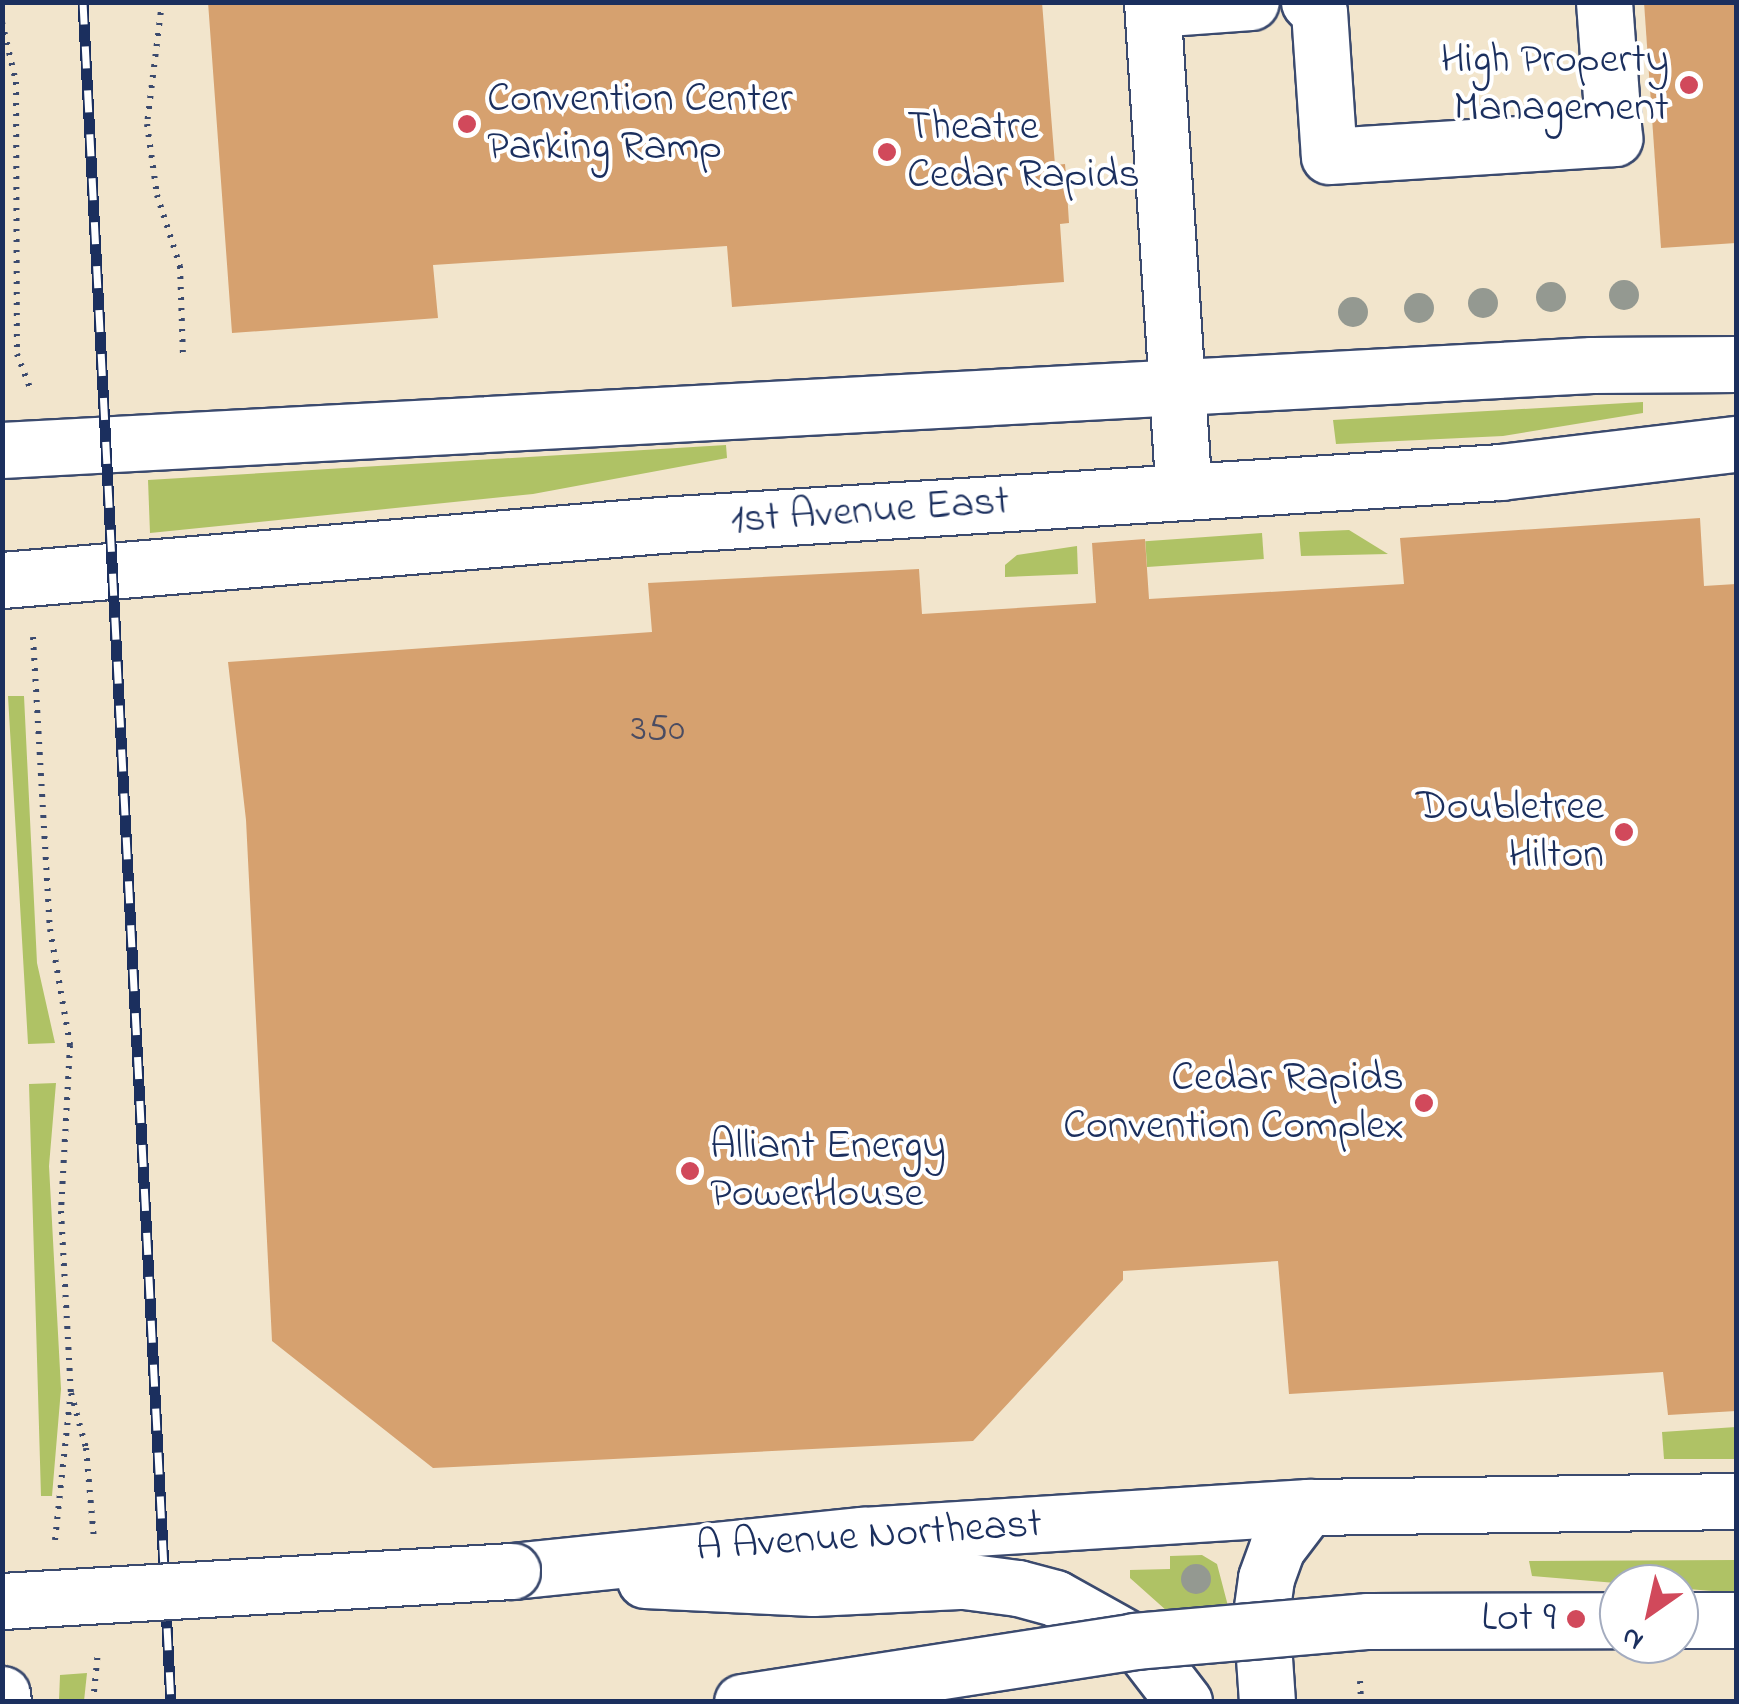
<!DOCTYPE html>
<style>
body{margin:0}
#map{position:relative;width:1739px;height:1704px;overflow:hidden;background:#f2e5cc;font-family:"Indie Flower",sans-serif}
div>[style]{position:absolute}
.green>*{inset:0;background:#afc265;transform-origin:0 0}
.building>*{inset:0;background:#d6a16f}
.path>*{height:6px;margin-top:-3px;transform-origin:0;background:repeating-linear-gradient(90deg,#3b4a6e 0 2.5px,transparent 0 10.5px)}
.roads{filter:drop-shadow(2px 0 #3b4a6e) drop-shadow(-2px 0 #3b4a6e) drop-shadow(0 2px #3b4a6e) drop-shadow(0 -2px #3b4a6e)}
.minor>*{height:55px;margin:-27.5px;padding:0 27.5px;transform-origin:27.5px;border-radius:27.5px;background:#fff}
.major>*{height:55px;margin:-27.5px;padding:0 27.5px;transform-origin:27.5px;border-radius:27.5px;background:#fff}
.highway>*{height:55px;margin:-27.5px;padding:0 27.5px;transform-origin:27.5px;border-radius:27.5px;background:#fff}
.rail>*{height:11px;margin-top:-5.5px;transform-origin:0;background:repeating-linear-gradient(90deg,#fff 0 22px,#1b2f5e 0 44px);box-sizing:border-box;border-block:2px solid #1b2f5e}
.bridges{filter:drop-shadow(2px 0 #3b4a6e) drop-shadow(-2px 0 #3b4a6e) drop-shadow(0 2px #3b4a6e) drop-shadow(0 -2px #3b4a6e)}
.minor-bridge>*{height:55px;margin:-27.5px;padding:0 27.5px;transform-origin:27.5px;border-radius:27.5px;background:#fff}
.highway-bridge>*{height:55px;margin:-27.5px;padding:0 27.5px;transform-origin:27.5px;border-radius:27.5px;background:#fff}
.trees>*{width:30px;height:30px;margin:-15px;border-radius:50%;background:#949991}
.dots>*{width:28px;height:28px;translate:-50% -50%;box-sizing:border-box;border:5px solid #fff;border-radius:50%}
span{translate:-50% -50%;white-space:nowrap;text-align:center;line-height:1.15;-webkit-text-stroke:8px #fff;paint-order:stroke}
.number-label{font-size:38px;color:#4a4c62}
.number-label span{-webkit-text-stroke-width:0}
.poi-label{font-size:42px;color:#1b2f5e}
.right{translate:-100% -50%;text-align:right}
.left{translate:0 -50%;text-align:left}
.street-label{font-size:42px;color:#1b2f5e}
.frame{position:absolute;inset:0;border:5px solid #1b2f5e;pointer-events:none}
.north{position:absolute;left:1599px;top:1564px;width:100px;height:100px;box-sizing:border-box;background:#fff;border:2px solid #a4acbf;border-radius:50%;rotate:214deg;font-size:28px;font-weight:700;line-height:40px;text-align:center;color:#1b2f5e}
.north::after{content:'';display:block;margin:auto;width:35px;height:45px;background:#d1495b;clip-path:polygon(50% 0,100% 100%,50% 72%,0 100%)}
</style>
<div id="map">
<div class="green">
<div style="clip-path:polygon(1643px 402px,1643px 413px,1503px 436px,1336px 444px,1333px 420px)"></div>
<div style="clip-path:polygon(726px 445px,727px 458px,533px 494px,150px 533px,148px 480px)"></div>
<div style="clip-path:polygon(1349px 530px,1388px 554px,1301px 556px,1299px 532px)"></div>
<div style="left:1262px;top:533px;width:26px;height:117px;rotate:86deg"></div>
<div style="clip-path:polygon(1077px 546px,1078px 574px,1005px 577px,1005px 565px,1017px 555px)"></div>
<div style="clip-path:polygon(8px 696px,24px 696px,37px 963px,55px 1043px,28px 1044px)"></div>
<div style="clip-path:polygon(56px 1083px,49px 1166px,61px 1389px,52px 1496px,41px 1496px,29px 1084px)"></div>
<div style="clip-path:polygon(1736px 1427px,1736px 1459px,1664px 1459px,1662px 1432px)"></div>
<div style="clip-path:polygon(1202px 1555px,1217px 1564px,1228px 1606px,1167px 1611px,1130px 1578px,1130px 1570px,1170px 1569px,1170px 1556px)"></div>
<div style="clip-path:polygon(1736px 1560px,1736px 1593px,1532px 1576px,1529px 1561px)"></div>
<div style="clip-path:polygon(87px 1673px,84px 1701px,59px 1701px,60px 1675px)"></div>
</div>
<div class="building">
<div style="clip-path:polygon(208px 2px,1042px 2px,1055px 165px,1065px 164px,1066px 175px,1069px 223px,1060px 224px,1064px 282px,732px 307px,727px 246px,433px 265px,438px 318px,232px 333px)"></div>
<div style="clip-path:polygon(1644px 2px,1736px 2px,1736px 243px,1661px 248px)"></div>
<div style="clip-path:polygon(1700px 518px,1704px 586px,1736px 584px,1736px 1411px,1668px 1415px,1663px 1372px,1289px 1394px,1278px 1261px,1123px 1271px,1123px 1280px,973px 1441px,433px 1468px,272px 1341px,246px 820px,228px 662px,652px 632px,648px 583px,919px 569px,922px 614px,1096px 603px,1092px 543px,1145px 539px,1149px 599px,1404px 584px,1400px 538px)"></div>
</div>
<div class="path">
<div style="left:162px;top:2px;width:123px;rotate:97deg"></div>
<div style="left:147px;top:124px;width:72px;rotate:82deg"></div>
<div style="left:157px;top:195px;width:75px;rotate:72.1deg"></div>
<div style="left:180px;top:266px;width:91px;rotate:88.1deg"></div>
<div style="left:2px;top:22px;width:62px;rotate:76.9deg"></div>
<div style="left:16px;top:82px;width:272px;rotate:89.8deg"></div>
<div style="left:17px;top:354px;width:40px;rotate:69deg"></div>
<div style="left:33px;top:637px;width:292px;rotate:86.7deg"></div>
<div style="left:50px;top:929px;width:118px;rotate:80.2deg"></div>
<div style="left:70px;top:1045px;width:166px;rotate:93.1deg"></div>
<div style="left:61px;top:1211px;width:182px;rotate:86.9deg"></div>
<div style="left:71px;top:1393px;width:57px;rotate:74.7deg"></div>
<div style="left:86px;top:1448px;width:91px;rotate:85deg"></div>
<div style="left:55px;top:1540px;width:142px;rotate:-83.9deg"></div>
<div style="left:1360px;top:1681px;width:21px;rotate:87deg"></div>
<div style="left:93px;top:1702px;width:51px;rotate:-84.4deg"></div>
</div>
<div class="roads">
<div class="minor">
<div style="left:1152px;top:2px;width:491px;rotate:86.3deg"></div>
<div style="left:1309px;top:2px;width:13px;rotate:42deg"></div>
<div style="left:1319px;top:11px;width:145px;rotate:86.1deg"></div>
<div style="left:1329px;top:156px;width:286px;rotate:-3.6deg"></div>
<div style="left:1614px;top:138px;width:136px;rotate:-94.2deg"></div>
<div style="left:1153px;top:9px;width:98px;rotate:-4.1deg"></div>
<div style="left:512px;top:1571px;width:353px;rotate:-5.9deg"></div>
<div style="left:863px;top:1535px;width:446px;rotate:-3.6deg"></div>
<div style="left:1308px;top:1507px;width:428px;rotate:-0.8deg"></div>
<div style="left:645px;top:1580px;width:168px;rotate:2.7deg"></div>
<div style="left:813px;top:1588px;width:151px;rotate:-2.7deg"></div>
<div style="left:964px;top:1581px;width:54px;rotate:7.4deg"></div>
<div style="left:1018px;top:1588px;width:38px;rotate:15deg"></div>
<div style="left:1055px;top:1598px;width:98px;rotate:29.2deg"></div>
<div style="left:1141px;top:1646px;width:71px;rotate:52.5deg"></div>
<div style="left:2px;top:1694px;width:8px;rotate:83deg"></div>
<div style="left:1267px;top:1702px;width:88px;rotate:-93.9deg"></div>
<div style="left:1261px;top:1614px;width:36px;rotate:-82deg"></div>
<div style="left:1266px;top:1578px;width:32px;rotate:-70deg"></div>
<div style="left:1277px;top:1548px;width:51px;rotate:-52.9deg"></div>
</div>
<div class="major">
<div style="left:2px;top:450px;width:1592px;rotate:-3.06deg"></div>
<div style="left:1592px;top:365px;width:144px;rotate:-0.4deg"></div>
<div style="left:2px;top:580px;width:661px;rotate:-4.77deg"></div>
<div style="left:661px;top:525px;width:841px;rotate:-3.61deg"></div>
<div style="left:1500px;top:472px;width:238px;rotate:-6.8deg"></div>
</div>
<div class="highway">
<div style="left:1679px;top:1620px;width:57px"></div>
</div>
</div>
<div class="rail">
<div style="left:83px;top:2px;width:1702px;rotate:87.04deg"></div>
</div>
<div class="bridges">
<div class="minor-bridge">
<div style="left:2px;top:1601px;width:511px;rotate:-3.37deg"></div>
</div>
<div class="highway-bridge">
<div style="left:742px;top:1702px;width:397px;rotate:-8.8deg"></div>
<div style="left:1134px;top:1641px;width:235px;rotate:-4.9deg"></div>
<div style="left:1368px;top:1621px;width:251px;rotate:-0.2deg"></div>
</div>
</div>
<div class="trees">
<div style="left:1624px;top:295px"></div>
<div style="left:1551px;top:297px"></div>
<div style="left:1483px;top:303px"></div>
<div style="left:1419px;top:308px"></div>
<div style="left:1353px;top:312px"></div>
<div style="left:1196px;top:1579px"></div>
</div>
<div class="dots">
<div style="left:1689px;top:85px;background:#d1495b"></div>
<div style="left:467px;top:124px;background:#d1495b"></div>
<div style="left:887px;top:152px;background:#d1495b"></div>
<div style="left:1624px;top:832px;background:#d1495b"></div>
<div style="left:1424px;top:1103px;background:#d1495b"></div>
<div style="left:690px;top:1171px;background:#d1495b"></div>
<div style="left:1576px;top:1619px;background:#d1495b"></div>
</div>
<div class="number-label">
<span style="left:658px;top:731px">350</span>
</div>
<div class="poi-label">
<span class="right" style="left:1669px;top:85px">High Property<br>Management</span>
<span class="left" style="left:487px;top:124px">Convention Center<br>Parking Ramp</span>
<span class="left" style="left:907px;top:152px">Theatre<br>Cedar Rapids</span>
<span class="right" style="left:1604px;top:832px">Doubletree<br>Hilton</span>
<span class="right" style="left:1404px;top:1103px">Cedar Rapids<br>Convention Complex</span>
<span class="left" style="left:710px;top:1171px">Alliant Energy<br>PowerHouse</span>
<span class="right" style="left:1556px;top:1619px">Lot 9</span>
</div>
<div class="street-label">
<span style="left:870px;top:512px;rotate:-4deg">1st Avenue East</span>
<span style="left:869px;top:1537px;rotate:-4deg">A Avenue Northeast</span>
</div>
<div class="frame"></div>
<div class="north">N</div>
</div>
